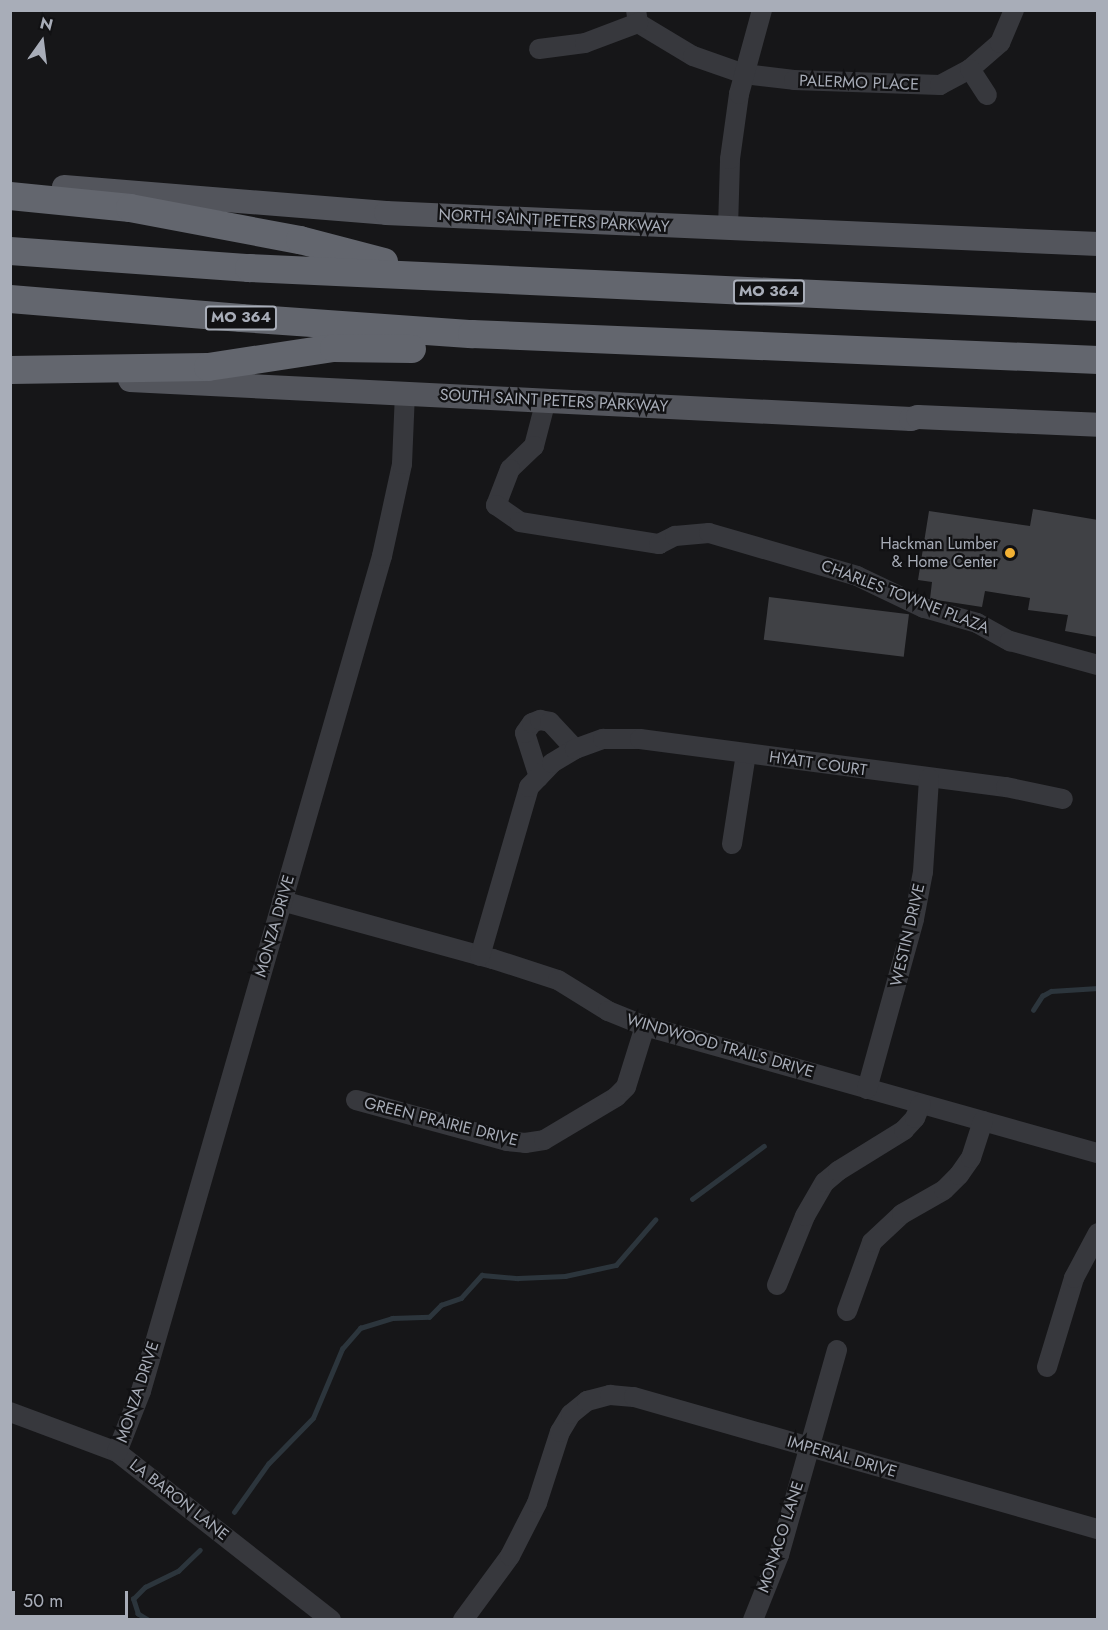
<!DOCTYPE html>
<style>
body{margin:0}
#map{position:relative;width:1108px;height:1630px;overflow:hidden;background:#161618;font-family:Jost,sans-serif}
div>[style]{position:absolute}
.stream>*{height:4.5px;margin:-2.25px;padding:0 2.25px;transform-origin:2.25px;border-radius:2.25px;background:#2c353c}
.building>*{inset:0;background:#404145;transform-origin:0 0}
.minor>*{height:20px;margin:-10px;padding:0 10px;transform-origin:10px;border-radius:10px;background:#37383d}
.major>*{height:24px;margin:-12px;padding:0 12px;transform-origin:12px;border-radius:12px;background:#53555c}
.highway>*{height:28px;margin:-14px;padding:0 14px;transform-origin:14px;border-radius:14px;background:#63666e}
.dots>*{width:16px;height:16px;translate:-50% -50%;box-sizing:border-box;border:3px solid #111113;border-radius:50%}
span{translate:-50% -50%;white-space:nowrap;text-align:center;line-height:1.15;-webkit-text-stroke:4.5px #111113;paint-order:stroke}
.shield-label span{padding:2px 4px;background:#111113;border:2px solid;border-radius:4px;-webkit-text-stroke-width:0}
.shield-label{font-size:15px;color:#a8adb8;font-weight:700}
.street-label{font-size:16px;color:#a8adb8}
.poi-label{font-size:16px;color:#a8adb8}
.right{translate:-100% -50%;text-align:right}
.frame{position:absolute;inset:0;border:12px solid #a8adb8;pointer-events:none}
.north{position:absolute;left:12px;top:12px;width:60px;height:60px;-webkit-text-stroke:4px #111113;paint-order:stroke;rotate:14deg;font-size:16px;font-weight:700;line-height:24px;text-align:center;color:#a8adb8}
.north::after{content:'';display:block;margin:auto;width:21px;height:27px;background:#a8adb8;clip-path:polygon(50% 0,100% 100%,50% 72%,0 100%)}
.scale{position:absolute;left:12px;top:1591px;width:116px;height:27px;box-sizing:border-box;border:3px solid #a8adb8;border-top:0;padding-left:8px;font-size:18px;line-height:21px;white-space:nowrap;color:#a8adb8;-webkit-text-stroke:4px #111113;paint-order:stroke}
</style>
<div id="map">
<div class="stream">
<div style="left:1033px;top:1010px;width:17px;rotate:-57deg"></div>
<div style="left:1042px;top:996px;width:10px;rotate:-29deg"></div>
<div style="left:1051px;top:991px;width:47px;rotate:-3.7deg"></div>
<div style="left:692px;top:1199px;width:89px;rotate:-36.4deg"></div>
<div style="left:234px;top:1512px;width:59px;rotate:-54.7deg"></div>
<div style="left:268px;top:1464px;width:64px;rotate:-45.6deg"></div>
<div style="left:313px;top:1418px;width:75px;rotate:-67.2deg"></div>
<div style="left:342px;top:1349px;width:28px;rotate:-49deg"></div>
<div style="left:360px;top:1328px;width:34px;rotate:-17deg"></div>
<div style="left:392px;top:1318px;width:37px;rotate:-2deg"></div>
<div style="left:429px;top:1317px;width:17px;rotate:-45deg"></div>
<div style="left:441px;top:1305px;width:21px;rotate:-19deg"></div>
<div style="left:461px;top:1298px;width:31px;rotate:-48deg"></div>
<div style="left:482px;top:1275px;width:36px;rotate:5deg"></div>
<div style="left:518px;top:1278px;width:47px;rotate:-2.4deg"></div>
<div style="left:565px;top:1276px;width:52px;rotate:-12.2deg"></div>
<div style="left:616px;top:1265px;width:60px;rotate:-49.1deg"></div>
<div style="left:148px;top:1620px;width:12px;rotate:-149deg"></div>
<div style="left:138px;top:1614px;width:16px;rotate:-108deg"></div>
<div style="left:133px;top:1599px;width:17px;rotate:-45deg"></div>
<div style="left:145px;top:1587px;width:37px;rotate:-26deg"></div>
<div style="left:178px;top:1571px;width:30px;rotate:-44deg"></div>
</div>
<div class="building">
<div style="clip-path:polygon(1033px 509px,1098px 520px,1098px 637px,1065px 631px,1068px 615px,1028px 610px,1030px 598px,985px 591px,982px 607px,930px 599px,932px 582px,918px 580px,929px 511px,1030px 526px)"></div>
<div style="left:769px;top:597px;width:141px;height:43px;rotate:7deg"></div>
</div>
<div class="minor">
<div style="left:636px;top:10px;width:13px;rotate:81deg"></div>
<div style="left:638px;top:23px;width:64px;rotate:31deg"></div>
<div style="left:693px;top:56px;width:54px;rotate:19.4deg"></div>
<div style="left:744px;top:74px;width:50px;rotate:6.8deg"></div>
<div style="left:794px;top:80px;width:146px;rotate:2deg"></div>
<div style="left:940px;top:85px;width:34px;rotate:-28deg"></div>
<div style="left:970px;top:69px;width:40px;rotate:-41deg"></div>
<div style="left:1000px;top:43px;width:36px;rotate:-67deg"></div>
<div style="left:539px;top:49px;width:46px;rotate:-7.4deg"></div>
<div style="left:585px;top:43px;width:57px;rotate:-20.7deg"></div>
<div style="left:970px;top:69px;width:31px;rotate:57deg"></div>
<div style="left:728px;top:228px;width:69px;rotate:-88.3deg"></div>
<div style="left:730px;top:159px;width:66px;rotate:-82.1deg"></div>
<div style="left:739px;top:94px;width:87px;rotate:-74.7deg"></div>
<div style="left:546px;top:400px;width:48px;rotate:104.6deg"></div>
<div style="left:534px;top:446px;width:33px;rotate:136deg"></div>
<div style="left:510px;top:469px;width:39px;rotate:111deg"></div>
<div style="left:496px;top:505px;width:29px;rotate:35deg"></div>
<div style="left:520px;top:522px;width:141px;rotate:9deg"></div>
<div style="left:659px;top:544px;width:18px;rotate:-27deg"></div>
<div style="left:675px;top:536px;width:34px;rotate:-5deg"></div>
<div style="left:709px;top:533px;width:154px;rotate:16.2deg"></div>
<div style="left:857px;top:576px;width:74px;rotate:25.5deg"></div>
<div style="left:924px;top:608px;width:55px;rotate:15.8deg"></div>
<div style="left:977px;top:623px;width:38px;rotate:29deg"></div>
<div style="left:1010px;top:641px;width:91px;rotate:15.3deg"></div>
<div style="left:539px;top:777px;width:46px;rotate:-107.7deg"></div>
<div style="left:525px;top:733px;width:12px;rotate:-55deg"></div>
<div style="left:532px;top:723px;width:9px;rotate:-21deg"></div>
<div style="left:540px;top:720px;width:10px;rotate:11deg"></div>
<div style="left:550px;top:722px;width:37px;rotate:47deg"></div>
<div style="left:732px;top:844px;width:91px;rotate:-81.2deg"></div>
<div style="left:282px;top:901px;width:219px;rotate:15.4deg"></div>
<div style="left:493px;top:959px;width:68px;rotate:17.9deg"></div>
<div style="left:558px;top:980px;width:59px;rotate:31.8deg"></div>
<div style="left:608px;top:1011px;width:40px;rotate:22deg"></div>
<div style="left:645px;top:1026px;width:470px;rotate:15.7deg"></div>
<div style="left:480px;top:956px;width:176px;rotate:-73.8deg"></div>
<div style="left:529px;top:787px;width:33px;rotate:-46deg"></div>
<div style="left:552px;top:763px;width:27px;rotate:-31deg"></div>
<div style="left:575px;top:749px;width:30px;rotate:-20deg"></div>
<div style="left:603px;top:739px;width:37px"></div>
<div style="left:640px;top:739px;width:369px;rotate:7.5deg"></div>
<div style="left:1006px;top:787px;width:58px;rotate:11.9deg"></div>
<div style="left:867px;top:1089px;width:176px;rotate:-74.5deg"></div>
<div style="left:914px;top:919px;width:48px;rotate:-79.2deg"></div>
<div style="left:923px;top:872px;width:94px;rotate:-86.3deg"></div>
<div style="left:356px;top:1100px;width:156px;rotate:15.2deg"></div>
<div style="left:507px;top:1141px;width:18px;rotate:6deg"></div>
<div style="left:525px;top:1143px;width:19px;rotate:-9deg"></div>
<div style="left:544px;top:1140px;width:84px;rotate:-30.8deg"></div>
<div style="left:616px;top:1097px;width:14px;rotate:-45deg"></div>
<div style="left:626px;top:1087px;width:64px;rotate:-72.7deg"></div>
<div style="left:777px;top:1285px;width:74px;rotate:-67.9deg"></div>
<div style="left:805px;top:1216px;width:39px;rotate:-60deg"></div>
<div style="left:825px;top:1182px;width:17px;rotate:-40deg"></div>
<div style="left:838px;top:1171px;width:78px;rotate:-31.8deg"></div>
<div style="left:904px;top:1130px;width:16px;rotate:-47deg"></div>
<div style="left:915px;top:1118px;width:15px;rotate:-67deg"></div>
<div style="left:847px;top:1311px;width:73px;rotate:-70.1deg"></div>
<div style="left:872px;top:1242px;width:41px;rotate:-43deg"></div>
<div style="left:902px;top:1214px;width:48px;rotate:-29.7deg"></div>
<div style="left:944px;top:1190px;width:21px;rotate:-45deg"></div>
<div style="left:959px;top:1175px;width:21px;rotate:-55deg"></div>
<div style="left:971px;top:1158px;width:39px;rotate:-72deg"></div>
<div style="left:1047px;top:1367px;width:93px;rotate:-73.1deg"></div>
<div style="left:1074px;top:1278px;width:51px;rotate:-61.9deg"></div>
<div style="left:10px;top:1412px;width:114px;rotate:20.5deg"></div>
<div style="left:117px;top:1452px;width:272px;rotate:38.1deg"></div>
<div style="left:117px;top:1452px;width:66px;rotate:-68.5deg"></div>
<div style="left:141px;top:1391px;width:869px;rotate:-73.9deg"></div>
<div style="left:382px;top:556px;width:94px;rotate:-77.7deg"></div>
<div style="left:402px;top:464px;width:71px;rotate:-87.6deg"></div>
<div style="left:463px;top:1620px;width:79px;rotate:-53.7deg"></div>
<div style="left:510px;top:1556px;width:59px;rotate:-63deg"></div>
<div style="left:537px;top:1503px;width:75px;rotate:-72.1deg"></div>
<div style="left:560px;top:1432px;width:21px;rotate:-59deg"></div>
<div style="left:571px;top:1414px;width:21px;rotate:-39deg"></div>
<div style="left:587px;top:1401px;width:24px;rotate:-15deg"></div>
<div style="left:610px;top:1395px;width:24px;rotate:5deg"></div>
<div style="left:634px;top:1397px;width:482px;rotate:15.9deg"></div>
<div style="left:753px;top:1620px;width:70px;rotate:-68.2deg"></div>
<div style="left:779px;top:1555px;width:213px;rotate:-74.2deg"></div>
</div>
<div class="major">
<div style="left:64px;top:187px;width:323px;rotate:4.6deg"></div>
<div style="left:386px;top:213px;width:713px;rotate:2.49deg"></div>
<div style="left:130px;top:380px;width:782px;rotate:2.86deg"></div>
<div style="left:911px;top:419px;width:7px;rotate:-16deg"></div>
<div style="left:918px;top:417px;width:180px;rotate:2.5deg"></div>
</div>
<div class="highway">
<div style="left:10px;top:196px;width:121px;rotate:5.7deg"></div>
<div style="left:130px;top:208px;width:173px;rotate:10.7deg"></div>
<div style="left:300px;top:240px;width:87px;rotate:14.7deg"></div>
<div style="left:10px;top:251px;width:240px;rotate:4.1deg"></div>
<div style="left:249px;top:268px;width:850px;rotate:2.63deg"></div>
<div style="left:10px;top:299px;width:232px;rotate:4.7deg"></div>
<div style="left:241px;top:318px;width:232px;rotate:4deg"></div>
<div style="left:472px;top:334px;width:627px;rotate:2.38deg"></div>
<div style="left:10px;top:370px;width:198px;rotate:-0.9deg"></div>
<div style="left:208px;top:367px;width:127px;rotate:-8.6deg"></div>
<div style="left:334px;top:348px;width:78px;rotate:0.7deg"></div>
</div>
<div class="dots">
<div style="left:1010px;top:553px;background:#f2b134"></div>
</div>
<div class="shield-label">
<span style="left:769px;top:292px">MO 364</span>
<span style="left:241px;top:318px">MO 364</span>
</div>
<div class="street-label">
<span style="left:859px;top:83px;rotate:2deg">PALERMO PLACE</span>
<span style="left:554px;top:221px;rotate:3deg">NORTH SAINT PETERS PARKWAY</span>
<span style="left:554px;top:401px;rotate:3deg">SOUTH SAINT PETERS PARKWAY</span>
<span style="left:905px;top:597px;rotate:21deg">CHARLES TOWNE PLAZA</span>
<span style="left:818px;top:764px;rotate:8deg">HYATT COURT</span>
<span style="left:275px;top:926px;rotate:-74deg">MONZA DRIVE</span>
<span style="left:908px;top:935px;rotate:-77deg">WESTIN DRIVE</span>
<span style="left:720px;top:1046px;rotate:16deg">WINDWOOD TRAILS DRIVE</span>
<span style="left:441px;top:1122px;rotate:14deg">GREEN PRAIRIE DRIVE</span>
<span style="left:138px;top:1392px;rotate:-72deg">MONZA DRIVE</span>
<span style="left:842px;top:1457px;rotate:16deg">IMPERIAL DRIVE</span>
<span style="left:179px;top:1500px;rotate:38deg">LA BARON LANE</span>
<span style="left:781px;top:1537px;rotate:-72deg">MONACO LANE</span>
</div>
<div class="poi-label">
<span class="right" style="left:998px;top:553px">Hackman Lumber<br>&amp; Home Center</span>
</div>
<div class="frame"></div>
<div class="north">N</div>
<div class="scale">50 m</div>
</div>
